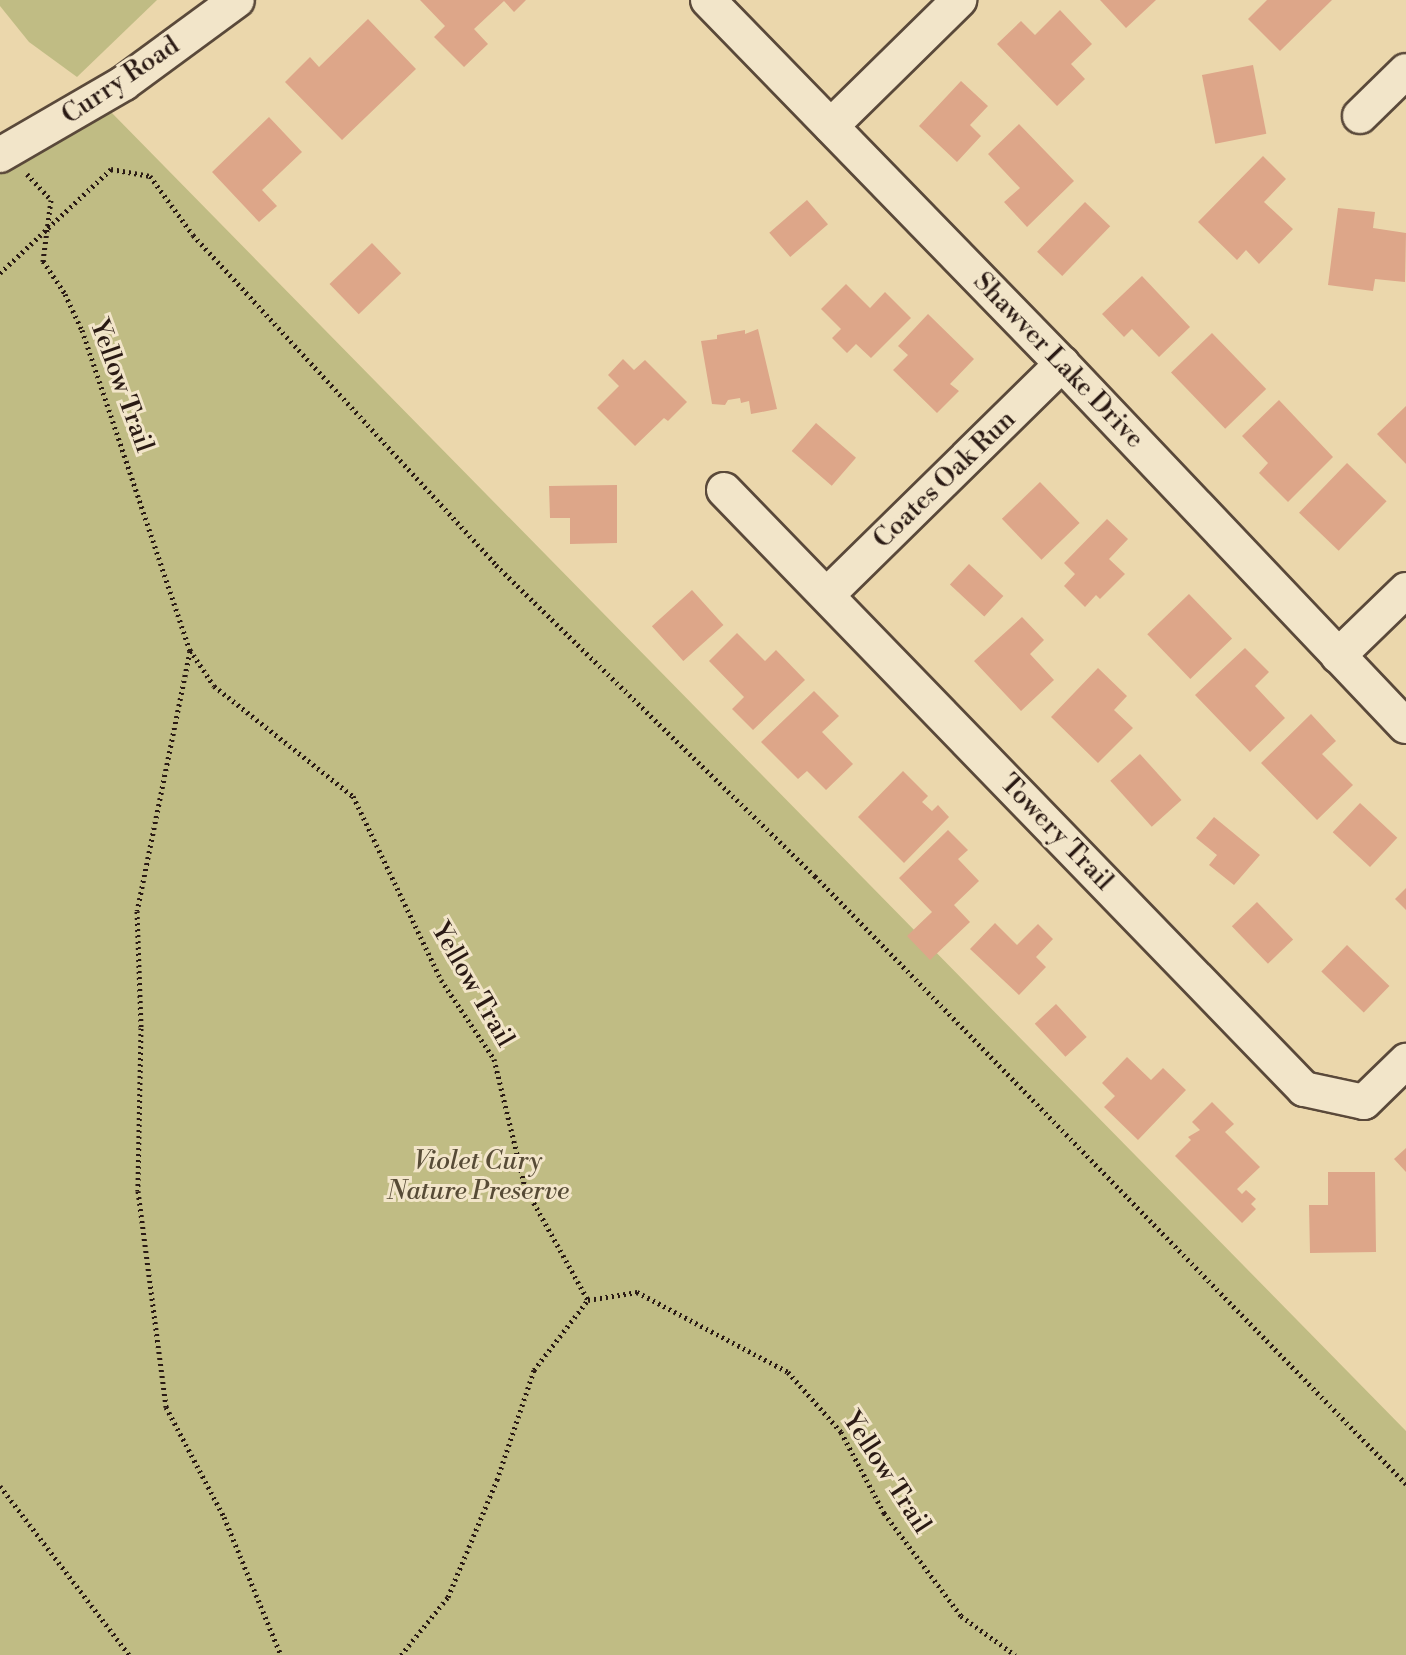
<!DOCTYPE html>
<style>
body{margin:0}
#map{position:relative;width:1406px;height:1655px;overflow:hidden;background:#ebd7ac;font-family:"Libre Bodoni",serif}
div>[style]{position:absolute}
.green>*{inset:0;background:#c0bc84}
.building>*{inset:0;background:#dda689;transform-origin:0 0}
.path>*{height:5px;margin-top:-2.5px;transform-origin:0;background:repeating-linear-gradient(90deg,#2a1a14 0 2px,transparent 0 6px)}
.roads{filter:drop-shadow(2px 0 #5a493a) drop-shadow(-2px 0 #5a493a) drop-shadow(0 2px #5a493a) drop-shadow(0 -2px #5a493a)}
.minor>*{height:34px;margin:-17px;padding:0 17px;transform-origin:17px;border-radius:17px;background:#f2e5c9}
span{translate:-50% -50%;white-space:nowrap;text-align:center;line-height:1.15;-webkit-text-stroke:6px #f2e5c9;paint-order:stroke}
.street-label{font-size:26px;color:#2a1a14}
.park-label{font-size:26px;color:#574b36;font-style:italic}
</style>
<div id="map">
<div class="green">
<div style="clip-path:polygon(0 0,157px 0,77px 77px,29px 42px,0 6px)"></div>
<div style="clip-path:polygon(110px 111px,1406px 1431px,1406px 1655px,0 1655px,0 171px,17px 167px)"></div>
</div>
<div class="building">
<div style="clip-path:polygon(420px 0,526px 0,514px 12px,504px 1px,474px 29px,488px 44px,464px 67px,434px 37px,445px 26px)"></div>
<div style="clip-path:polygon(1100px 0,1156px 0,1126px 28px)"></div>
<div style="clip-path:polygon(1267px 0,1332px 0,1280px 51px,1248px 19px)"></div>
<div style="clip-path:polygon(1060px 10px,1092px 44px,1071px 64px,1085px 79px,1057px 106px,997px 44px,1021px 21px,1035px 35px)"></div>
<div style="clip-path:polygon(368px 19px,416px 69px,342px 140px,285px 82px,310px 57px,319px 67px)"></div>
<div style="left:1253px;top:65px;width:70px;height:52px;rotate:79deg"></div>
<div style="clip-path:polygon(961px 81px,988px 106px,970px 125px,981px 136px,957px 162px,919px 126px)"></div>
<div style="clip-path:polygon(269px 117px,302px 152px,262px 190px,277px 206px,259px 222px,212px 172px)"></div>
<div style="clip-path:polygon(1019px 124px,1074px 181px,1027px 227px,1004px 202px,1020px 188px,988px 154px)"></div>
<div style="clip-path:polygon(1263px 156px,1286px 179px,1264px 202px,1293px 229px,1259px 264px,1246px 250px,1237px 260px,1198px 222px)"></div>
<div style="left:807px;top:200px;width:32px;height:50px;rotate:49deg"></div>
<div style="left:1085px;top:202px;width:35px;height:69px;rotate:44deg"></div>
<div style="clip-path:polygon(1338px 208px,1375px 212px,1373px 228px,1406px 233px,1405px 282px,1375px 279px,1373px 291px,1328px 285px)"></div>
<div style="left:372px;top:243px;width:42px;height:59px;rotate:46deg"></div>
<div style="clip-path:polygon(1142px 276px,1190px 327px,1159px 357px,1132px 329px,1124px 337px,1102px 314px)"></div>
<div style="clip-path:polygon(846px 284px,870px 308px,885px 292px,911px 318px,871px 358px,856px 344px,847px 353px,832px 338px,841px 329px,821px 309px)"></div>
<div style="clip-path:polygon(928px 314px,974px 359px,950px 384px,959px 391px,937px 413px,893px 370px,908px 355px,898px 346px)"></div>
<div style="clip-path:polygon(758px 329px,777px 409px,751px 414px,749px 401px,741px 403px,740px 398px,728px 400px,725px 405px,712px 404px,701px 341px,717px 339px,717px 335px,745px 330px,745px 334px)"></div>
<div style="left:1212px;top:333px;width:78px;height:57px;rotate:46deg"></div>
<div style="clip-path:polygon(623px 359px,634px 370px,645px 360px,687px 402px,668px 421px,664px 418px,635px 446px,597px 408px,619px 386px,608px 375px)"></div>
<div style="clip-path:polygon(1279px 400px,1333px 457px,1288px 502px,1259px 473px,1268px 463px,1242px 436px)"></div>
<div style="clip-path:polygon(1406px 406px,1406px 464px,1377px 434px)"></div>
<div style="left:816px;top:423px;width:53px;height:37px;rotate:41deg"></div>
<div style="left:1347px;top:463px;width:55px;height:69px;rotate:44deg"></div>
<div style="left:1040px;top:482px;width:57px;height:53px;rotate:46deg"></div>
<div style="clip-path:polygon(617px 485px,617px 543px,570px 544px,570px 518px,550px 518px,549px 486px)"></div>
<div style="clip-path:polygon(1107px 519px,1128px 539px,1109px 559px,1125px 574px,1100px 599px,1096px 595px,1085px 607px,1064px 586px,1075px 574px,1064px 563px)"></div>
<div style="left:969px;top:564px;width:47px;height:28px;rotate:43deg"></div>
<div style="left:692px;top:590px;width:47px;height:54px;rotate:48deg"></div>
<div style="left:1189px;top:594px;width:62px;height:58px;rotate:46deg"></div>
<div style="clip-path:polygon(1022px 617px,1044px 640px,1030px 654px,1054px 680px,1021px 711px,974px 661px)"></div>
<div style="clip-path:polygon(737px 633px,765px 661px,776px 650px,805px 680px,753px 730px,732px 709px,744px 697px,709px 661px)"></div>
<div style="clip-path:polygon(1245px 648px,1269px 672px,1255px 686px,1285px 718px,1250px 752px,1195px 695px)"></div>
<div style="clip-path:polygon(1098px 668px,1127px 696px,1114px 710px,1133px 728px,1098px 763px,1051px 717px)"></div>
<div style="clip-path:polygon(814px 691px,839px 716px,822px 732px,853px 764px,826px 790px,807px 771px,798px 779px,761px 742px)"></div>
<div style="clip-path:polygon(1311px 714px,1336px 741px,1322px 754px,1353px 785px,1317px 820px,1261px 763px)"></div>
<div style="left:1140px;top:754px;width:62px;height:40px;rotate:48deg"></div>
<div style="clip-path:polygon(903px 771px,928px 796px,922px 802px,932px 811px,938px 805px,949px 817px,904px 863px,858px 817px)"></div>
<div style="left:1360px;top:803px;width:51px;height:40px;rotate:43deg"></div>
<div style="clip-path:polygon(1214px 817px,1260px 855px,1234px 885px,1209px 865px,1217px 855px,1196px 838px)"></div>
<div style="clip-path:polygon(948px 830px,968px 850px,958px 859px,979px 881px,954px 905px,970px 922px,930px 960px,907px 936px,932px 912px,899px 878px)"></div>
<div style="clip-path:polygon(1406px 888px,1406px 910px,1395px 899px)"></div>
<div style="left:1257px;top:902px;width:52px;height:35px;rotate:46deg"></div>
<div style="clip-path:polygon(995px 923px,1017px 945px,1038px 924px,1053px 939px,1036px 957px,1046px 967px,1019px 995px,970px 949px)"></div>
<div style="left:1347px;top:945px;width:59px;height:37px;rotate:44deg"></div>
<div style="left:1056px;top:1004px;width:45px;height:29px;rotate:47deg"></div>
<div style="clip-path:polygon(1127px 1057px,1151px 1080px,1163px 1068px,1186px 1090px,1138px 1140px,1104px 1107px,1115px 1096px,1102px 1083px)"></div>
<div style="clip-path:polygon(1212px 1102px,1234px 1124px,1225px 1132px,1260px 1167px,1237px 1189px,1242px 1194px,1246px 1190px,1256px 1199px,1251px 1204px,1256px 1209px,1242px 1223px,1175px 1156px,1191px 1140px,1188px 1137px,1200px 1130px,1192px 1122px)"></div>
<div style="clip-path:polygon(1406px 1148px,1406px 1172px,1394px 1159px)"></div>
<div style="clip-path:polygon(1328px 1172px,1375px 1172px,1376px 1252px,1310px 1253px,1309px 1205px,1328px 1205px)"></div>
</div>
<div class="path">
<div style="left:27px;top:174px;width:35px;rotate:47deg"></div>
<div style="left:51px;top:200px;width:62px;rotate:97.5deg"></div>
<div style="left:43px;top:261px;width:40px;rotate:56deg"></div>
<div style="left:65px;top:294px;width:40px;rotate:65deg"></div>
<div style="left:82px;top:330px;width:338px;rotate:71.4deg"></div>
<div style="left:190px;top:650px;width:43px;rotate:56.3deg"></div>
<div style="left:214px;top:686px;width:177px;rotate:38.4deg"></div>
<div style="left:353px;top:796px;width:204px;rotate:64.4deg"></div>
<div style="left:441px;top:980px;width:95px;rotate:56.1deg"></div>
<div style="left:494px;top:1059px;width:132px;rotate:76.4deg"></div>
<div style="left:525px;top:1187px;width:129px;rotate:60.9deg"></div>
<div style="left:0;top:273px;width:152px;rotate:-43.1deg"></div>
<div style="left:111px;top:169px;width:40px;rotate:10deg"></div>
<div style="left:150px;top:176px;width:73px;rotate:53.9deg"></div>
<div style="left:193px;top:235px;width:448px;rotate:47.4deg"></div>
<div style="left:496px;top:565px;width:446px;rotate:44.3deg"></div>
<div style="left:815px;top:876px;width:848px;rotate:45.81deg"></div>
<div style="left:190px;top:651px;width:265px;rotate:101.5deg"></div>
<div style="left:137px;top:911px;width:117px;rotate:88deg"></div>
<div style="left:141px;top:1028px;width:163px;rotate:91.1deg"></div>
<div style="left:138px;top:1191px;width:218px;rotate:82.6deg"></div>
<div style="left:166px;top:1407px;width:124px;rotate:62.2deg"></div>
<div style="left:224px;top:1517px;width:149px;rotate:67.6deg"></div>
<div style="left:588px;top:1300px;width:50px;rotate:-9.3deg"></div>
<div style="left:637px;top:1292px;width:171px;rotate:27.9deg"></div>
<div style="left:788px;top:1372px;width:80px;rotate:48.5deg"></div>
<div style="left:841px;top:1432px;width:92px;rotate:62deg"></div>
<div style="left:884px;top:1513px;width:129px;rotate:53.2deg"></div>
<div style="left:961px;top:1616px;width:67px;rotate:35.8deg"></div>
<div style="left:0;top:1486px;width:213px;rotate:52.6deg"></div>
<div style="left:401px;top:1655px;width:75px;rotate:-51deg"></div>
<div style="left:448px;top:1597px;width:127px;rotate:-67.3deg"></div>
<div style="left:497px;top:1480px;width:116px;rotate:-71.4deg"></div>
<div style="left:534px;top:1370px;width:88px;rotate:-52.4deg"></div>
</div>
<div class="roads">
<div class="minor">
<div style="left:708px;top:0;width:508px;rotate:45.8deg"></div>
<div style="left:1062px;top:364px;width:499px;rotate:46.5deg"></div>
<div style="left:1360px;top:116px;width:64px;rotate:-44.4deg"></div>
<div style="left:831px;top:126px;width:180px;rotate:-44.5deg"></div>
<div style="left:0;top:155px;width:143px;rotate:-30.1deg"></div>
<div style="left:124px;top:83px;width:140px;rotate:-36.3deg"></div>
<div style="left:724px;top:490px;width:834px;rotate:45.92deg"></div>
<div style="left:1304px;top:1089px;width:61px;rotate:12.2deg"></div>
<div style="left:1364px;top:1102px;width:59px;rotate:-44.3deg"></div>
<div style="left:827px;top:595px;width:330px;rotate:-44.5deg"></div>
<div style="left:1338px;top:656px;width:95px;rotate:-44.1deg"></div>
</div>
</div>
<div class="street-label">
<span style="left:121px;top:81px;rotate:-34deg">Curry Road</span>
<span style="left:1058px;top:361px;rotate:46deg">Shawver Lake Drive</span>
<span style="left:121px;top:386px;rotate:70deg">Yellow Trail</span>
<span style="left:945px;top:480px;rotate:-44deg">Coates Oak Run</span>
<span style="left:1056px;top:833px;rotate:46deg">Towery Trail</span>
<span style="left:472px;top:985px;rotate:60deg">Yellow Trail</span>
<span style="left:886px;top:1473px;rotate:57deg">Yellow Trail</span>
</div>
<div class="park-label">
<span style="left:478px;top:1177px">Violet Cury<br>Nature Preserve</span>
</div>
</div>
